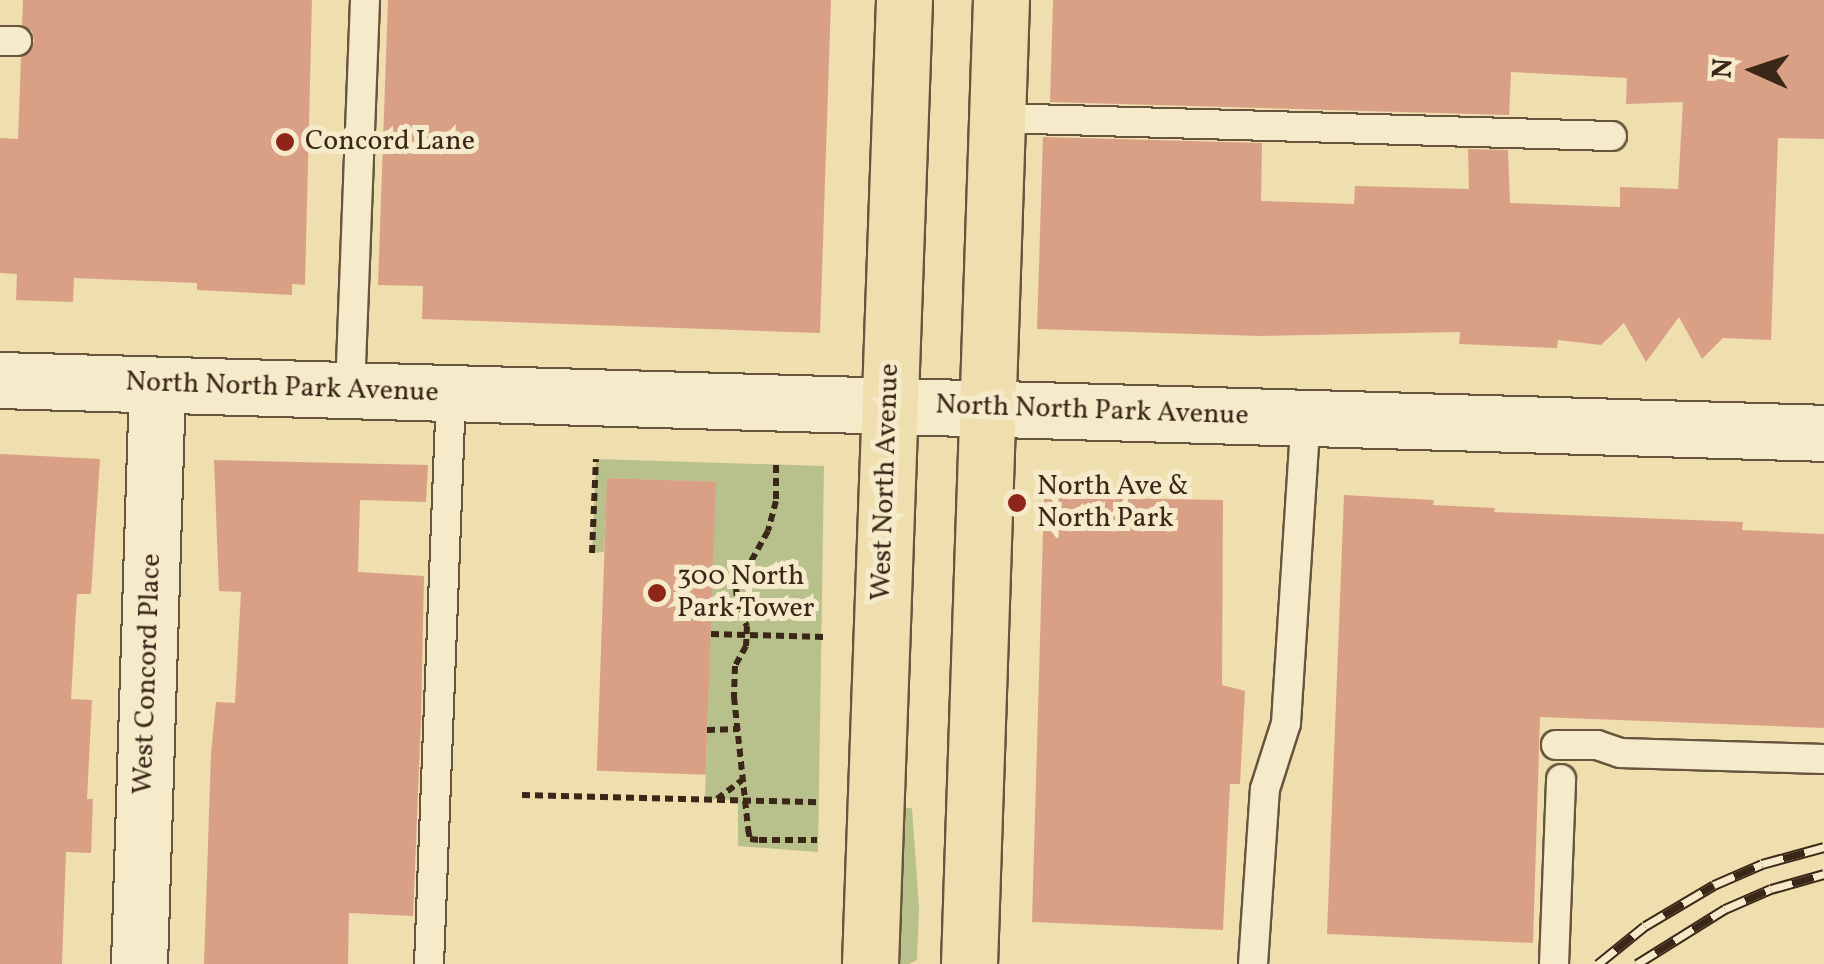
<!DOCTYPE html>
<style>
body{margin:0}
#map{position:relative;width:1824px;height:964px;overflow:hidden;background:#efdeae;font-family:Vollkorn,serif}
div>[style]{position:absolute}
.green>*{inset:0;background:#b8c18b}
.building>*{inset:0;background:#daa086;transform-origin:0 0}
.path>*{height:6px;margin-top:-3px;transform-origin:0;background:repeating-linear-gradient(90deg,#3b2718 0 8px,transparent 0 13px)}
.roads{filter:drop-shadow(2px 0 #68553e) drop-shadow(-2px 0 #68553e) drop-shadow(0 2px #68553e) drop-shadow(0 -2px #68553e)}
.service>*{height:28px;margin:-14px;padding:0 14px;transform-origin:14px;border-radius:14px;background:#f5eaca}
.minor>*{height:55px;margin:-27.5px;padding:0 27.5px;transform-origin:27.5px;border-radius:27.5px;background:#f5eaca}
.primary>*{height:55px;margin:-27.5px;padding:0 27.5px;transform-origin:27.5px;border-radius:27.5px;background:#efdeae}
.rail>*{height:11px;margin-top:-5.5px;transform-origin:0;background:repeating-linear-gradient(90deg,#f5eaca 0 22px,#3b2718 0 44px);box-sizing:border-box;border-block:2px solid #3b2718}
.dots>*{width:28px;height:28px;translate:-50% -50%;box-sizing:border-box;border:5px solid #f5eaca;border-radius:50%}
span{translate:-50% -50%;white-space:nowrap;text-align:center;line-height:1.15;-webkit-text-stroke:10px #f5eaca;paint-order:stroke}
.poi-label{font-size:28px;color:#3b2718}
.left{translate:0 -50%;text-align:left}
.street-label{font-size:28px;color:#3b2718}
.north{position:absolute;left:1704px;top:20px;width:100px;height:100px;-webkit-text-stroke:8px #f5eaca;paint-order:stroke;rotate:273deg;font-size:28px;font-weight:700;line-height:40px;text-align:center;color:#3b2718}
.north::after{content:'';display:block;margin:auto;width:35px;height:45px;background:#3b2718;clip-path:polygon(50% 0,100% 100%,50% 72%,0 100%)}
</style>
<div id="map">
<div class="green">
<div style="clip-path:polygon(596px 459px,824px 466px,818px 852px,738px 846px,738px 800px,705px 799px,715px 482px,608px 478px,604px 552px,592px 553px)"></div>
<div style="clip-path:polygon(901px 808px,912px 808px,919px 908px,917px 960px,909px 964px,896px 964px)"></div>
</div>
<div class="building">
<div style="clip-path:polygon(23px 0,312px 0,305px 285px,292px 284px,292px 295px,197px 290px,197px 283px,74px 278px,73px 302px,16px 300px,17px 274px,0 273px,0 138px,18px 139px,21px 58px,34px 42px,32px 31px,22px 25px)"></div>
<div style="clip-path:polygon(388px 0,831px 0,820px 333px,422px 319px,423px 286px,378px 285px)"></div>
<div style="clip-path:polygon(1053px 0,1824px 0,1824px 139px,1778px 138px,1771px 340px,1723px 338px,1702px 359px,1679px 317px,1646px 362px,1624px 323px,1601px 345px,1558px 340px,1557px 348px,1459px 344px,1460px 332px,1260px 336px,1037px 329px,1043px 137px,1262px 143px,1261px 201px,1354px 204px,1355px 186px,1469px 189px,1468px 149px,1508px 150px,1510px 203px,1620px 207px,1620px 187px,1678px 189px,1683px 102px,1626px 104px,1627px 78px,1511px 72px,1509px 115px,1050px 102px)"></div>
<div style="clip-path:polygon(0 454px,100px 459px,91px 594px,77px 594px,71px 699px,92px 700px,87px 799px,93px 799px,91px 853px,66px 852px,62px 964px,0 964px)"></div>
<div style="clip-path:polygon(214px 460px,428px 465px,426px 502px,360px 500px,358px 572px,424px 576px,421px 719px,413px 916px,349px 913px,348px 964px,204px 964px,211px 754px,216px 702px,235px 703px,241px 592px,219px 591px)"></div>
<div style="left:607px;top:478px;width:109px;height:293px;rotate:2deg"></div>
<div style="clip-path:polygon(1344px 495px,1434px 500px,1433px 505px,1495px 508px,1494px 512px,1743px 522px,1742px 530px,1824px 534px,1824px 728px,1540px 717px,1533px 943px,1327px 934px)"></div>
<div style="clip-path:polygon(1044px 497px,1223px 500px,1222px 685px,1245px 691px,1240px 784px,1230px 784px,1223px 930px,1032px 922px)"></div>
</div>
<div class="path">
<div style="left:776px;top:465px;width:36px;rotate:90deg"></div>
<div style="left:776px;top:501px;width:31px;rotate:105deg"></div>
<div style="left:768px;top:531px;width:65px;rotate:119.3deg"></div>
<div style="left:736px;top:588px;width:24px;rotate:85deg"></div>
<div style="left:738px;top:612px;width:17px;rotate:57deg"></div>
<div style="left:747px;top:626px;width:20px;rotate:93deg"></div>
<div style="left:746px;top:646px;width:23px;rotate:119deg"></div>
<div style="left:735px;top:666px;width:31px;rotate:92deg"></div>
<div style="left:734px;top:697px;width:133px;rotate:83.9deg"></div>
<div style="left:748px;top:829px;width:10px;rotate:79deg"></div>
<div style="left:750px;top:839px;width:9px;rotate:6deg"></div>
<div style="left:759px;top:840px;width:58px"></div>
<div style="left:592px;top:553px;width:94px;rotate:-87.6deg"></div>
<div style="left:711px;top:634px;width:113px;rotate:1.5deg"></div>
<div style="left:707px;top:730px;width:32px;rotate:-2deg"></div>
<div style="left:522px;top:795px;width:297px;rotate:1.4deg"></div>
<div style="left:717px;top:799px;width:31px;rotate:-37deg"></div>
</div>
<div class="roads">
<div class="service">
<div style="left:0;top:41px;width:17px"></div>
<div style="left:997px;top:118px;width:615px;rotate:1.68deg"></div>
<div style="left:350px;top:391px;width:391px;rotate:-87.8deg"></div>
<div style="left:1556px;top:745px;width:41px"></div>
<div style="left:1597px;top:745px;width:24px;rotate:19deg"></div>
<div style="left:1620px;top:753px;width:204px;rotate:1.7deg"></div>
<div style="left:429px;top:964px;width:571px;rotate:-87.79deg"></div>
<div style="left:1253px;top:964px;width:175px;rotate:-86.1deg"></div>
<div style="left:1265px;top:789px;width:69px;rotate:-72.3deg"></div>
<div style="left:1286px;top:723px;width:307px;rotate:-86.3deg"></div>
<div style="left:1554px;top:964px;width:185px;rotate:-87.8deg"></div>
</div>
<div class="minor">
<div style="left:0;top:380px;width:1825px;rotate:1.66deg"></div>
<div style="left:139px;top:964px;width:579px;rotate:-88.22deg"></div>
</div>
<div class="primary">
<div style="left:870px;top:964px;width:965px;rotate:-87.98deg"></div>
<div style="left:969px;top:964px;width:965px;rotate:-88.1deg"></div>
</div>
</div>
<div class="rail">
<div style="left:1598px;top:964px;width:60px;rotate:-39deg"></div>
<div style="left:1645px;top:926px;width:80px;rotate:-30.7deg"></div>
<div style="left:1714px;top:885px;width:52px;rotate:-23.6deg"></div>
<div style="left:1762px;top:864px;width:64px;rotate:-15.3deg"></div>
<div style="left:1637px;top:964px;width:104px;rotate:-32deg"></div>
<div style="left:1725px;top:909px;width:50px;rotate:-23.5deg"></div>
<div style="left:1771px;top:889px;width:55px;rotate:-15.8deg"></div>
</div>
<div class="dots">
<div style="left:285px;top:142px;background:#8f2418"></div>
<div style="left:1017px;top:503px;background:#8f2418"></div>
<div style="left:657px;top:593px;background:#8f2418"></div>
</div>
<div class="poi-label">
<span class="left" style="left:305px;top:142px">Concord Lane</span>
<span class="left" style="left:1037px;top:503px">North Ave &amp;<br>North Park</span>
<span class="left" style="left:677px;top:593px">300 North<br>Park Tower</span>
</div>
<div class="street-label">
<span style="left:282px;top:388px;rotate:2deg">North North Park Avenue</span>
<span style="left:1092px;top:411px;rotate:2deg">North North Park Avenue</span>
<span style="left:886px;top:482px;rotate:-88deg">West North Avenue</span>
<span style="left:148px;top:674px;rotate:-88deg">West Concord Place</span>
</div>
<div class="north">N</div>
</div>
